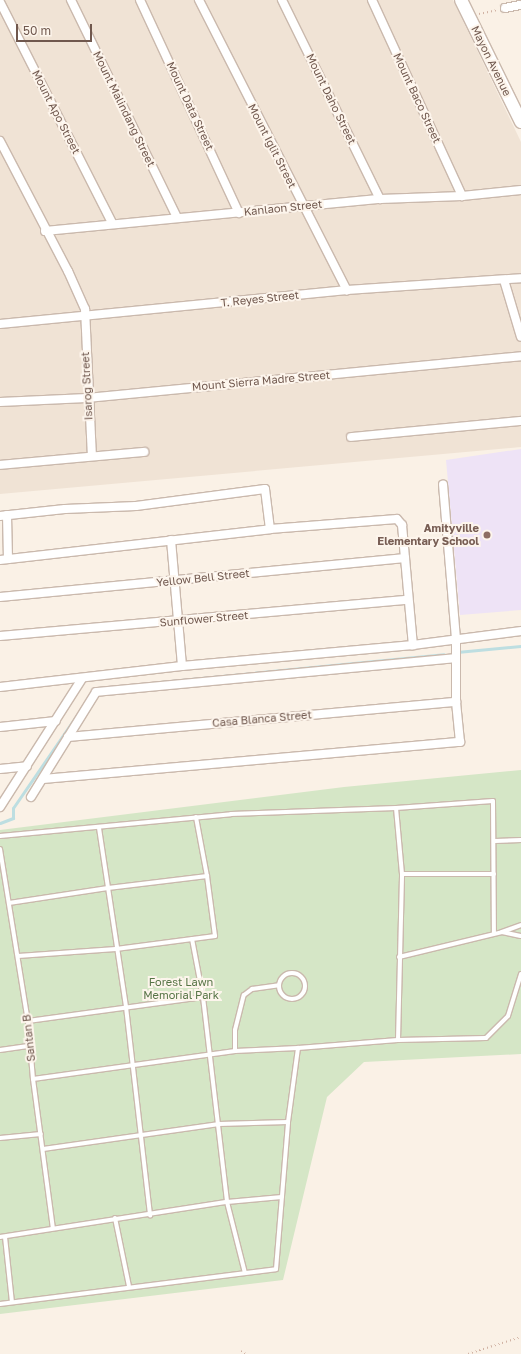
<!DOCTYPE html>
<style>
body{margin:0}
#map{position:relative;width:521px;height:1354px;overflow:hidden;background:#faf1e6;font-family:"Golos Text",sans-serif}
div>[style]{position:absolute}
.residential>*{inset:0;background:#f0e3d5}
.education>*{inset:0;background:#eee3f6}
.green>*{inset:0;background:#d5e6c6}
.stream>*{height:3px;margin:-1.5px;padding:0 1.5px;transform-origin:1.5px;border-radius:1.5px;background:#bddee1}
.path>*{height:2px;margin-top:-1px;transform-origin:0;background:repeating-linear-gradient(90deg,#d1b3a4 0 1px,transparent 0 4px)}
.roads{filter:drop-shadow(1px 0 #cab9ad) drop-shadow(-1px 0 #cab9ad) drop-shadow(0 1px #cab9ad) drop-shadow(0 -1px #cab9ad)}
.lane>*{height:4px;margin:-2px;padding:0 2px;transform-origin:2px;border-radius:2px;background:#fff}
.lane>.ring{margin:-2px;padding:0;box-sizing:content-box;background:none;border:4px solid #fff;border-radius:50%}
.street>*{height:8px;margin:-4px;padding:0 4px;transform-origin:4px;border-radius:4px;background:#fff}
.secondary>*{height:12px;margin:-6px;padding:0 6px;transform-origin:6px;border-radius:6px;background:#fff}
.dots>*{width:11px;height:11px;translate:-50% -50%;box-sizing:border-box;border:2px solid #fdf5ec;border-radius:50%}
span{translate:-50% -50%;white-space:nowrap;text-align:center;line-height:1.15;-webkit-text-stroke:4px #fdf5ec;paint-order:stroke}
.street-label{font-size:11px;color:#70584e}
.education-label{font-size:11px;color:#785e54;font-weight:700}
.right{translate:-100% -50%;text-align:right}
.park-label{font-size:11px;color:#577547}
.scale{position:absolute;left:16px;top:24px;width:76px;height:18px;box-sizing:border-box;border:2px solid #70584e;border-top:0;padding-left:5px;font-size:12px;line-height:14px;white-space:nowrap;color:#70584e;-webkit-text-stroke:3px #fdf5ec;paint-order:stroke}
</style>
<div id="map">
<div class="residential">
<div style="clip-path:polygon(0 0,453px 0,521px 142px,521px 447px,0 494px)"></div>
</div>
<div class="education">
<div style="clip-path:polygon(521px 449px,521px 610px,460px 615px,446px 460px)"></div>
</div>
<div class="green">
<div style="clip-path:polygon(521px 770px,521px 1054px,364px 1062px,327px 1097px,283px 1280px,0 1314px,0 830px,344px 787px)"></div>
</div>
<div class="stream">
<div style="left:457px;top:652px;width:64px;rotate:-5.4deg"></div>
<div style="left:160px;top:682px;width:285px;rotate:-5.6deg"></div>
<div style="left:0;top:823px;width:14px;rotate:-21deg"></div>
<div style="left:13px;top:818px;width:10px;rotate:-90deg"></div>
<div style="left:13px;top:808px;width:116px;rotate:-55.5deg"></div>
</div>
<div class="path">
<div style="left:479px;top:14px;width:19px;rotate:-12deg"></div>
<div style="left:241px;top:1351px;width:6px;rotate:31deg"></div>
<div style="left:468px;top:1354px;width:56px;rotate:-17.8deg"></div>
</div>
<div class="roads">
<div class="lane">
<div style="left:99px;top:828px;width:181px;rotate:81.4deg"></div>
<div style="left:126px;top:1007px;width:210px;rotate:83.4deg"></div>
<div style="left:0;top:836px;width:232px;rotate:-5.4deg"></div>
<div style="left:231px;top:814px;width:165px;rotate:-2.1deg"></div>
<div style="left:495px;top:841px;width:26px;rotate:-2deg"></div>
<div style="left:0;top:849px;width:174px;rotate:80.8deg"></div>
<div style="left:28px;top:1021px;width:58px;rotate:85.1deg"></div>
<div style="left:33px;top:1079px;width:150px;rotate:82.4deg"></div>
<div style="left:402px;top:874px;width:92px"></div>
<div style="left:9px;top:903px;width:100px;rotate:-8.6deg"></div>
<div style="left:108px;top:888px;width:100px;rotate:-6.9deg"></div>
<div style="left:207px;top:876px;width:60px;rotate:-100.6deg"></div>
<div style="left:502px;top:932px;width:19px;rotate:12deg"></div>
<div style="left:18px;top:956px;width:98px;rotate:-4.1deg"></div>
<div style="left:116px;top:949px;width:100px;rotate:-7.5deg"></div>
<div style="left:215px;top:936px;width:61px;rotate:-97.6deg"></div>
<div style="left:399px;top:957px;width:106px;rotate:-13.6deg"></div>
<div style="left:502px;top:932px;width:20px;rotate:-20deg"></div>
<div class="ring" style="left:279px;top:973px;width:22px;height:22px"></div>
<div style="left:203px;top:997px;width:206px;rotate:83.3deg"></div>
<div style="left:227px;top:1202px;width:73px;rotate:75.8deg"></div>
<div style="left:28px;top:1021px;width:177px;rotate:-7.8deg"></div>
<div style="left:203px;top:997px;width:59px;rotate:-100.7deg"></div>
<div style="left:398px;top:1040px;width:166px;rotate:-88.6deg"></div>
<div style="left:402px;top:874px;width:66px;rotate:-95.2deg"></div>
<div style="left:396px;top:808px;width:97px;rotate:-4.1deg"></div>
<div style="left:493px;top:801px;width:132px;rotate:89.6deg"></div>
<div style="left:0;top:1050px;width:30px;rotate:-8deg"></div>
<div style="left:235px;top:1051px;width:21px;rotate:-90deg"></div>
<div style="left:235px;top:1030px;width:36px;rotate:-76deg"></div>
<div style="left:244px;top:995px;width:10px;rotate:-37deg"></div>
<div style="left:252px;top:989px;width:27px;rotate:-8deg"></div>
<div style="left:33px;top:1079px;width:204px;rotate:-7.9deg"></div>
<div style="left:235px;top:1051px;width:63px;rotate:-2.7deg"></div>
<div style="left:0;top:1138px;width:41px;rotate:-5.6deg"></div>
<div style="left:43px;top:1149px;width:178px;rotate:-8.1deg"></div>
<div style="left:219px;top:1124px;width:69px;rotate:-1.7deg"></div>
<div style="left:115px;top:1218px;width:69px;rotate:78.4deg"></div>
<div style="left:0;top:1237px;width:230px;rotate:-8.8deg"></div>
<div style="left:227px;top:1202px;width:55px;rotate:-5.2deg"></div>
<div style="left:5px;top:1237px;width:65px;rotate:83.9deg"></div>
<div style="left:0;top:1304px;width:278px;rotate:-7.2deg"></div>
<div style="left:276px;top:1269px;width:147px;rotate:-85.3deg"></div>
<div style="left:288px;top:1122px;width:75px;rotate:-82.3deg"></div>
<div style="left:298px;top:1048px;width:100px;rotate:-4.6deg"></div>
<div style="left:398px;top:1040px;width:88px;rotate:-1.3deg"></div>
<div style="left:486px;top:1038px;width:31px;rotate:-45deg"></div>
<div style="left:508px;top:1016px;width:44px;rotate:-72.8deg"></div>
</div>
<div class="street">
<div style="left:71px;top:0;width:242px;rotate:64deg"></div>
<div style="left:140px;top:0;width:235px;rotate:65.1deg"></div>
<div style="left:199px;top:0;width:326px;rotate:63deg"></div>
<div style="left:282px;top:0;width:222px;rotate:63.8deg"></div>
<div style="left:372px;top:0;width:216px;rotate:65.3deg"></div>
<div style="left:0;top:2px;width:248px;rotate:63.1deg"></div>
<div style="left:505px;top:8px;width:16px;rotate:-11deg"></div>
<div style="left:0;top:141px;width:147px;rotate:62.4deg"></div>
<div style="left:68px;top:271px;width:42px;rotate:65.9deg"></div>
<div style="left:85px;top:309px;width:147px;rotate:87.3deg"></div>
<div style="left:45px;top:231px;width:337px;rotate:-5.5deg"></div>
<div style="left:380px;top:199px;width:82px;rotate:-2.1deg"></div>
<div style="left:462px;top:196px;width:59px;rotate:-5.8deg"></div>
<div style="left:504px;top:280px;width:59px;rotate:73.4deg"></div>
<div style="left:0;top:324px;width:349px;rotate:-5.6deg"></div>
<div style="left:347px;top:290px;width:174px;rotate:-3.9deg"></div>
<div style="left:0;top:402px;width:87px;rotate:-2.6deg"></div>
<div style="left:87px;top:398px;width:436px;rotate:-5.5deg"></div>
<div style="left:351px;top:437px;width:171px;rotate:-5.4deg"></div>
<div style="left:0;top:465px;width:145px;rotate:-5.2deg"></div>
<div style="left:7px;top:515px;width:44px;rotate:88.7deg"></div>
<div style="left:0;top:516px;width:65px;rotate:-6.1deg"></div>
<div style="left:65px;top:509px;width:71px;rotate:-2.4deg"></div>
<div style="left:136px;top:506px;width:130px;rotate:-7.5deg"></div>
<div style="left:265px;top:489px;width:40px;rotate:82.9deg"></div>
<div style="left:171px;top:540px;width:126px;rotate:85deg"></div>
<div style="left:0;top:560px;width:272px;rotate:-6.5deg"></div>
<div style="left:270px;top:529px;width:127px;rotate:-4.5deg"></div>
<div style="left:397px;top:519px;width:8px;rotate:50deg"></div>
<div style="left:402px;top:525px;width:121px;rotate:84.8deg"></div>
<div style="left:0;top:597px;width:407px;rotate:-5.5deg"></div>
<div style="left:0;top:636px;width:409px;rotate:-5.1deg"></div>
<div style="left:0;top:687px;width:183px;rotate:-6.6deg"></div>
<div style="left:182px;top:666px;width:232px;rotate:-5.2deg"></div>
<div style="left:413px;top:645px;width:109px;rotate:-7.4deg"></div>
<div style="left:0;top:727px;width:56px;rotate:-6.1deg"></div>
<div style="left:68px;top:737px;width:390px;rotate:-5.2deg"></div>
<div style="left:0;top:769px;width:27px;rotate:-6deg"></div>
<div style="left:43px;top:779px;width:419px;rotate:-5.1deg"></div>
<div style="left:460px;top:742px;width:40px;rotate:-95.7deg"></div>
<div style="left:456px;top:702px;width:63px;rotate:-90deg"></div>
<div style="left:456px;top:639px;width:155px;rotate:-94.8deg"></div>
<div style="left:31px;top:797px;width:123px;rotate:-58.2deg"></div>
<div style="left:96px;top:692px;width:361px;rotate:-5.4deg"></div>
<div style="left:0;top:807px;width:152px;rotate:-57.4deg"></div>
</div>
<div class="secondary">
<div style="left:461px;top:0;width:136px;rotate:63.8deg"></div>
</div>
</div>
<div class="dots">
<div style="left:487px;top:535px;background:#8d6e63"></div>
</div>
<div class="street-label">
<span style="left:491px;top:61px;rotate:64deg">Mayon Avenue</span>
<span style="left:417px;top:98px;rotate:65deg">Mount Baco Street</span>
<span style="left:331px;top:99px;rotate:64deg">Mount Daho Street</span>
<span style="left:190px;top:106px;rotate:65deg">Mount Data Street</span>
<span style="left:124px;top:109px;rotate:64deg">Mount Malindang Street</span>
<span style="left:56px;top:112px;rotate:63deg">Mount Apo Street</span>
<span style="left:272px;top:146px;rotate:63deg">Mount Iglit Street</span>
<span style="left:283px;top:208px;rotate:-6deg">Kanlaon Street</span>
<span style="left:260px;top:299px;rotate:-6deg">T. Reyes Street</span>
<span style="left:261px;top:381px;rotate:-5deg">Mount Sierra Madre Street</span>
<span style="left:87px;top:386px;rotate:-93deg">Isarog Street</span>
<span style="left:203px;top:578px;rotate:-6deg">Yellow Bell Street</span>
<span style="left:204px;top:619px;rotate:-5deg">Sunflower Street</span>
<span style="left:262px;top:719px;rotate:-5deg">Casa Blanca Street</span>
<span style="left:29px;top:1038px;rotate:-96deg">Santan B</span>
</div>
<div class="education-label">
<span class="right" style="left:479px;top:535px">Amityville<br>Elementary School</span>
</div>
<div class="park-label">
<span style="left:181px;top:989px">Forest Lawn<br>Memorial Park</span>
</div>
<div class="scale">50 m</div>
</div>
